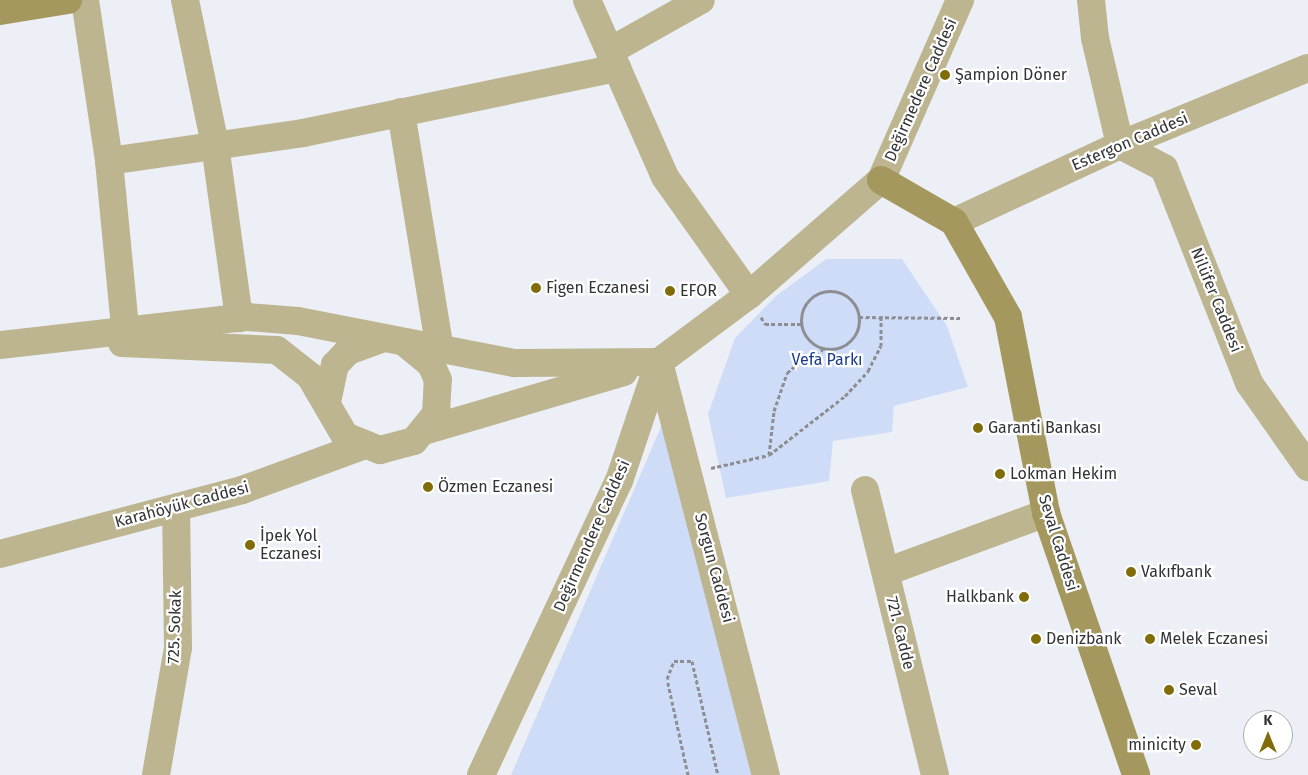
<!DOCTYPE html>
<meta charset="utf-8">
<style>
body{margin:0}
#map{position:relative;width:1308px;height:775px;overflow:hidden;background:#ecf0f6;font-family:"Fira Sans",sans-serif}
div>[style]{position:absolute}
.green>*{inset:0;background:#cedcf7}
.path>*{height:3px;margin-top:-1.5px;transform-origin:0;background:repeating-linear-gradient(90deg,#8c8e92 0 4px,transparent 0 6.5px)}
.path>.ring{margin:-1.5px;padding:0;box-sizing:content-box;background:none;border:3px solid #8c8e92;border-radius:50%}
.minor>*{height:28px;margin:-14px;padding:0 14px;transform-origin:14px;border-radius:14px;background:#bdb58f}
.tertiary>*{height:28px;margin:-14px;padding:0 14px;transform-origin:14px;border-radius:14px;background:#bdb58f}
.secondary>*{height:28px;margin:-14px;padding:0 14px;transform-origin:14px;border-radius:14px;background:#a5985e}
.dots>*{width:14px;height:14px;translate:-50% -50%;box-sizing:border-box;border:2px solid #fff;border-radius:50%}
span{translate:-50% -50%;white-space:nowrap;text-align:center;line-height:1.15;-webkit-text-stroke:4.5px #fff;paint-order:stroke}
.poi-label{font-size:16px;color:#323335}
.left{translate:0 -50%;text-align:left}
.right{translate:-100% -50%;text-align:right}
.street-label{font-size:16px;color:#323335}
.park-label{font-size:16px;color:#193a8e}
.north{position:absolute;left:1243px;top:710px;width:50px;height:50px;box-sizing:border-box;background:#fff;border:1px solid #adadae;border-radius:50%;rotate:0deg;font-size:14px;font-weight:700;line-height:20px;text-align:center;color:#323335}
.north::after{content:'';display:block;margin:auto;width:18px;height:22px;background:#806d08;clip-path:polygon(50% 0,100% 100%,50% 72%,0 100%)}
</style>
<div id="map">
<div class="green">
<div style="clip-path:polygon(826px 259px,902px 259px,947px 326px,968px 387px,894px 406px,892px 432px,833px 441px,829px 481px,726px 498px,708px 414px,735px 338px,776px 296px)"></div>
<div style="clip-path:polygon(664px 420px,752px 775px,511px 775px)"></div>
</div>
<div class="path">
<div class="ring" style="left:801px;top:291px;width:55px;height:55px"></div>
<div style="left:761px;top:317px;width:8px;rotate:60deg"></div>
<div style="left:765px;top:324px;width:37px"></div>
<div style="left:859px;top:317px;width:101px;rotate:0.6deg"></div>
<div style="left:769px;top:455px;width:44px;rotate:-83.5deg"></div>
<div style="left:774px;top:411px;width:40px;rotate:-71.1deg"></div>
<div style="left:787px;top:373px;width:24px;rotate:-42deg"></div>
<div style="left:805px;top:357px;width:13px"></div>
<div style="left:818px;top:357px;width:10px;rotate:-61deg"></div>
<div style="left:711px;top:468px;width:59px;rotate:-12.6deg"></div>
<div style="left:769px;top:455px;width:96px;rotate:-37.8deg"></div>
<div style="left:845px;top:396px;width:34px;rotate:-47deg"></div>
<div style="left:868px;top:371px;width:28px;rotate:-63deg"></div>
<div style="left:881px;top:346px;width:30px;rotate:-90deg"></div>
<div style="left:688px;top:775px;width:98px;rotate:-102.3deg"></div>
<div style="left:667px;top:679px;width:19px;rotate:-69deg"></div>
<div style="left:674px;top:661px;width:18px"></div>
<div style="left:692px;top:661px;width:117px;rotate:77.2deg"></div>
</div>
<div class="minor">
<div style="left:85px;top:0;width:163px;rotate:81.5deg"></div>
<div style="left:109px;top:161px;width:168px;rotate:84.5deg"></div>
<div style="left:185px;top:0;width:148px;rotate:78.3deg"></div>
<div style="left:215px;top:145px;width:175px;rotate:82.1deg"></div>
<div style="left:587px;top:0;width:193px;rotate:66.2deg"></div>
<div style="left:665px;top:177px;width:145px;rotate:54.6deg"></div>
<div style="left:1091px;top:0;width:38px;rotate:84deg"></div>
<div style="left:1095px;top:38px;width:110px;rotate:76.8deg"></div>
<div style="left:610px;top:51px;width:104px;rotate:-29.3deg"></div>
<div style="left:401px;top:112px;width:240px;rotate:80.7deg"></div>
<div style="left:109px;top:161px;width:196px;rotate:-8.2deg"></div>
<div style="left:303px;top:133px;width:321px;rotate:-11.7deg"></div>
<div style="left:865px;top:490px;width:293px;rotate:76.2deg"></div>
<div style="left:886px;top:572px;width:171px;rotate:-20.2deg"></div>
<div style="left:156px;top:775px;width:129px;rotate:-80.2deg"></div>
<div style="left:178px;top:648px;width:140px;rotate:-90.8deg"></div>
</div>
<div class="tertiary">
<div style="left:1120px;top:145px;width:50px;rotate:27.6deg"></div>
<div style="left:1164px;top:168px;width:231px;rotate:68.4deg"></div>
<div style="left:1249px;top:383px;width:103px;rotate:54.9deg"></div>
<div style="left:954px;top:222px;width:183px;rotate:-24.9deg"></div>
<div style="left:1120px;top:145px;width:203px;rotate:-22.3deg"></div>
<div style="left:122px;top:343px;width:155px;rotate:2.6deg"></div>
<div style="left:277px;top:350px;width:42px;rotate:38.2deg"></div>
<div style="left:310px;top:376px;width:69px;rotate:59.7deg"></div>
<div style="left:345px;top:436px;width:38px;rotate:22deg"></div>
<div style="left:380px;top:450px;width:35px;rotate:-15deg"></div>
<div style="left:414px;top:441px;width:35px;rotate:-51deg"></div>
<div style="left:436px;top:414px;width:34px;rotate:-87deg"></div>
<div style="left:438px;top:380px;width:17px;rotate:-114deg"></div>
<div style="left:431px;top:364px;width:35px;rotate:-141deg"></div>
<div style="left:0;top:345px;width:249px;rotate:-6.5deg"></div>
<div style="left:247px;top:317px;width:51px;rotate:4.5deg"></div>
<div style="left:298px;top:321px;width:221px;rotate:11deg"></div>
<div style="left:515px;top:363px;width:144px;rotate:-0.4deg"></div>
<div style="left:659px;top:362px;width:427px;rotate:75.5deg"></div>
<div style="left:327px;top:402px;width:38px;rotate:-78deg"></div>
<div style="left:335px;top:365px;width:19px;rotate:-47deg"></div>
<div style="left:348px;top:351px;width:37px;rotate:-20deg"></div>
<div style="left:427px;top:430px;width:205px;rotate:-16.4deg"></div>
<div style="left:0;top:554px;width:250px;rotate:-14.8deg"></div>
<div style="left:242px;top:490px;width:128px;rotate:-20.1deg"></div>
<div style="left:481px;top:775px;width:325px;rotate:-64.9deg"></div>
<div style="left:619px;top:481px;width:126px;rotate:-71.4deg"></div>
<div style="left:659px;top:362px;width:112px;rotate:-36.7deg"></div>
<div style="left:749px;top:295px;width:175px;rotate:-41.1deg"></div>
<div style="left:881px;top:180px;width:197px;rotate:-66.3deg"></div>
</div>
<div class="secondary">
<div style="left:0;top:11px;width:69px;rotate:-9.2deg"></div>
<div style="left:881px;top:180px;width:84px;rotate:29.9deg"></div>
<div style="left:954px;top:222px;width:109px;rotate:60.4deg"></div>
<div style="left:1008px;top:317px;width:200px;rotate:79deg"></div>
<div style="left:1046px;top:513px;width:277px;rotate:71deg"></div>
</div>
<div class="dots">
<div style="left:945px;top:75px;background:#806d08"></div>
<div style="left:536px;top:288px;background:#806d08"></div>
<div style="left:670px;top:291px;background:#806d08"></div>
<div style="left:978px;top:428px;background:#806d08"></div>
<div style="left:1000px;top:474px;background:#806d08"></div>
<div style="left:428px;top:487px;background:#806d08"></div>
<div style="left:250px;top:545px;background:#806d08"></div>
<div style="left:1131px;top:572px;background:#806d08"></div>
<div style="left:1024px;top:597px;background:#806d08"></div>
<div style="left:1036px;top:639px;background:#806d08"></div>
<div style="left:1150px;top:639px;background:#806d08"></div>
<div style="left:1169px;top:690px;background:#806d08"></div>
<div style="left:1196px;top:745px;background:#806d08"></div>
</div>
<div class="poi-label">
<span class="left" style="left:955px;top:75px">Şampion Döner</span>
<span class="left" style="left:546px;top:288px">Figen Eczanesi</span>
<span class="left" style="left:680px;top:291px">EFOR</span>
<span class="left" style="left:988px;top:428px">Garanti Bankası</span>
<span class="left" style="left:1010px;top:474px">Lokman Hekim</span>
<span class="left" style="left:438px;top:487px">Özmen Eczanesi</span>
<span class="left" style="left:260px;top:545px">İpek Yol<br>Eczanesi</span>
<span class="left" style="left:1141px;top:572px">Vakıfbank</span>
<span class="right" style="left:1014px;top:597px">Halkbank</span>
<span class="left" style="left:1046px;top:639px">Denizbank</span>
<span class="left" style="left:1160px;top:639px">Melek Eczanesi</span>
<span class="left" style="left:1179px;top:690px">Seval</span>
<span class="right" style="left:1186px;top:745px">minicity</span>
</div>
<div class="street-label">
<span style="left:921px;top:90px;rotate:-66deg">Değirmedere Caddesi</span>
<span style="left:1130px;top:142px;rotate:-23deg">Estergon Caddesi</span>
<span style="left:1216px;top:300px;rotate:68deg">Nilüfer Caddesi</span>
<span style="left:182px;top:505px;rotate:-15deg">Karahöyük Caddesi</span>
<span style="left:592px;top:536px;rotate:-66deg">Değirmendere Caddesi</span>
<span style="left:1058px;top:543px;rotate:73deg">Seval Caddesi</span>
<span style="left:714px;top:568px;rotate:75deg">Sorgun Caddesi</span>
<span style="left:175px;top:627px;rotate:-88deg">725. Sokak</span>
<span style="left:900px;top:633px;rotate:76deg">721. Cadde</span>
</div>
<div class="park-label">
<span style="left:827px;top:360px">Vefa Parkı</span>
</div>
<div class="north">K</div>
</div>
